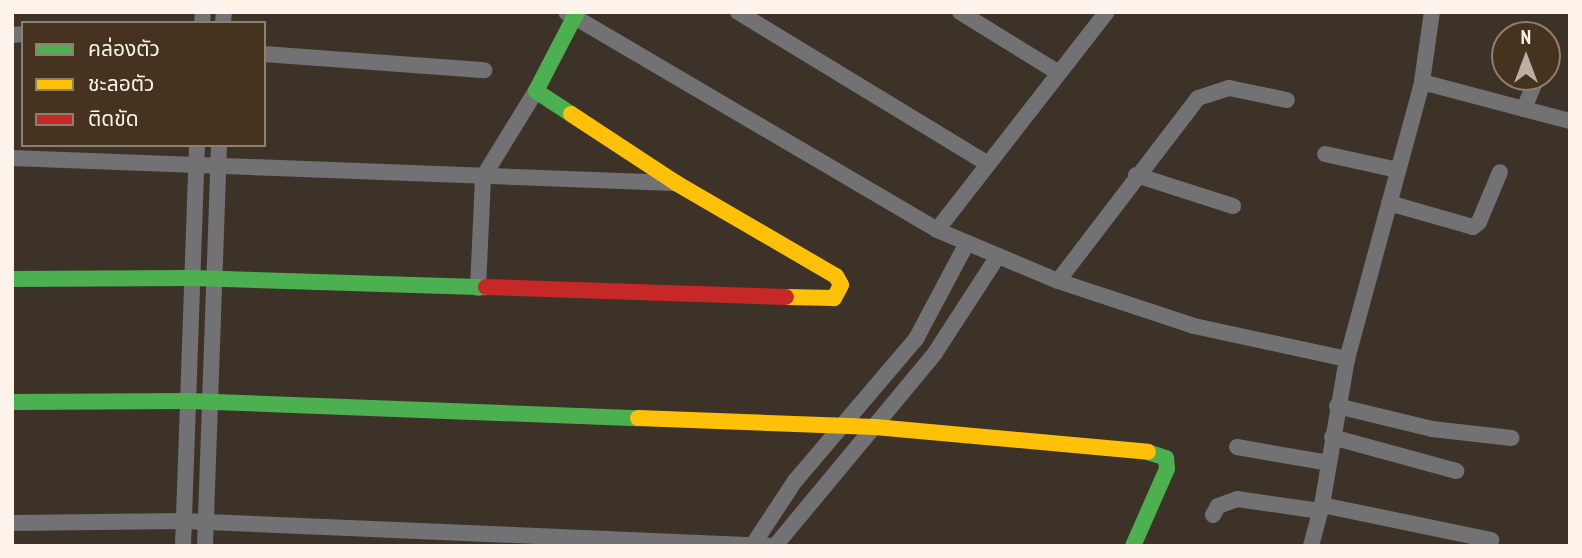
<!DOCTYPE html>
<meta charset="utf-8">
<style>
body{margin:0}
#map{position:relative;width:1582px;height:558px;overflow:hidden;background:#3d3227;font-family:"PT Sans Narrow","Noto Sans Thai",sans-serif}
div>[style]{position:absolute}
.street>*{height:16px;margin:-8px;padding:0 8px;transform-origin:8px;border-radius:8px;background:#727173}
.fast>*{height:16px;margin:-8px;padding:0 8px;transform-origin:8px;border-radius:8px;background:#4caf50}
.slow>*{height:16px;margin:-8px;padding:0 8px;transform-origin:8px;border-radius:8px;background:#ffc107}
.jam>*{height:16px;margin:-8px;padding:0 8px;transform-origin:8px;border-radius:8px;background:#c62828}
span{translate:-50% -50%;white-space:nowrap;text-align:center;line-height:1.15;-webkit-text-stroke:7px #45321f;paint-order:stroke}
.frame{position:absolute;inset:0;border:14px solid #fdf3ea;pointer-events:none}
.legend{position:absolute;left:21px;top:21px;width:245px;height:126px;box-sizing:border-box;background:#45321f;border:2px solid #8f7f70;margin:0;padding:9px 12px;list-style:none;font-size:21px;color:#fdf3ea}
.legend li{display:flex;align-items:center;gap:14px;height:35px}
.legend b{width:35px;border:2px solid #8f7f70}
.north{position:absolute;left:1491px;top:21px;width:70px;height:70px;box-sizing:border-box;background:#45321f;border:2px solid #8f7f70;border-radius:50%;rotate:0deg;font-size:19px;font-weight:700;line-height:28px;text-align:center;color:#fdf3ea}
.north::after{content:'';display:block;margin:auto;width:24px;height:32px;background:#baafa6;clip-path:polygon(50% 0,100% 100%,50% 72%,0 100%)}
</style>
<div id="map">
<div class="street">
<div style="left:566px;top:12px;width:430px;rotate:30.4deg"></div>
<div style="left:937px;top:230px;width:131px;rotate:22.9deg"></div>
<div style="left:1058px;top:281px;width:143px;rotate:18.3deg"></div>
<div style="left:1194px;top:326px;width:157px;rotate:12.2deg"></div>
<div style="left:738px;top:12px;width:290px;rotate:31.3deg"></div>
<div style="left:960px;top:12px;width:114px;rotate:31.7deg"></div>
<div style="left:202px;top:23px;width:11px;rotate:-85deg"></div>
<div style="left:223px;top:23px;width:11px;rotate:-85deg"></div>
<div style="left:12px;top:35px;width:11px;rotate:-5deg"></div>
<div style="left:264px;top:54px;width:221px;rotate:4.2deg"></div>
<div style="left:1422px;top:82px;width:153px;rotate:14.8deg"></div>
<div style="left:1524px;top:109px;width:35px;rotate:-68deg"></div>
<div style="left:1325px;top:154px;width:75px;rotate:12.4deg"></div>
<div style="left:12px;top:158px;width:662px;rotate:2.16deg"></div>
<div style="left:1136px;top:175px;width:102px;rotate:17.7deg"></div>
<div style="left:1389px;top:203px;width:87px;rotate:15.9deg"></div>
<div style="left:1473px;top:227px;width:8px;rotate:-40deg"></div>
<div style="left:1479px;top:222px;width:54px;rotate:-67.2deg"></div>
<div style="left:937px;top:230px;width:276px;rotate:-52.1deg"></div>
<div style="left:1058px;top:281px;width:230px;rotate:-52.6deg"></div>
<div style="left:1198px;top:98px;width:33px;rotate:-18deg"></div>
<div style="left:1229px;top:88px;width:59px;rotate:11.7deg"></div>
<div style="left:478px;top:288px;width:111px;rotate:-87.4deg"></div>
<div style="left:483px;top:177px;width:101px;rotate:-58.4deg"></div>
<div style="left:1337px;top:406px;width:98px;rotate:13.6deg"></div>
<div style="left:1432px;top:429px;width:80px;rotate:6.5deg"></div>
<div style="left:1332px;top:437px;width:129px;rotate:15.3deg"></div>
<div style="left:1237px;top:447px;width:93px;rotate:9.9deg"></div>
<div style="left:1322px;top:505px;width:173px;rotate:11.7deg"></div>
<div style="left:1213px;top:515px;width:10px;rotate:-61deg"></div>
<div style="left:1218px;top:506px;width:20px;rotate:-20deg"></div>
<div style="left:1237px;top:499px;width:84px;rotate:8.2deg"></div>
<div style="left:12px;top:523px;width:171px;rotate:-0.7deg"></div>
<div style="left:183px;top:521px;width:591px;rotate:2.43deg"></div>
<div style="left:183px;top:546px;width:401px;rotate:-88deg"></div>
<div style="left:205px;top:546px;width:401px;rotate:-88deg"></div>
<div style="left:752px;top:546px;width:78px;rotate:-56.5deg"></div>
<div style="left:795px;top:481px;width:187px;rotate:-49.6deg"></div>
<div style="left:916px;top:339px;width:109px;rotate:-62deg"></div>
<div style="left:775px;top:546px;width:251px;rotate:-50.3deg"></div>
<div style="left:935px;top:353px;width:116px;rotate:-57deg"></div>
<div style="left:1311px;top:546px;width:42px;rotate:-75deg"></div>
<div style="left:1322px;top:505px;width:148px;rotate:-80.3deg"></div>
<div style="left:1347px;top:359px;width:287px;rotate:-74.8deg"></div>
<div style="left:1422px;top:82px;width:71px;rotate:-81.9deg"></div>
</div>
<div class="fast">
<div style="left:571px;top:114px;width:42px;rotate:-146.7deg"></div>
<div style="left:536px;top:91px;width:89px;rotate:-62.6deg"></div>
<div style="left:12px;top:279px;width:180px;rotate:-0.3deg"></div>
<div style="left:192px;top:278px;width:294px;rotate:1.8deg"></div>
<div style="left:12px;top:402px;width:176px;rotate:-0.3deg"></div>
<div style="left:188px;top:401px;width:450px;rotate:2.2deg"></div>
<div style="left:1133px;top:546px;width:84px;rotate:-66.2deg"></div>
<div style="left:1167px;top:469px;width:11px;rotate:-95deg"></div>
<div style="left:1166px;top:458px;width:19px;rotate:-162deg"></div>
</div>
<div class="slow">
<div style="left:571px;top:114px;width:126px;rotate:33.3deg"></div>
<div style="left:676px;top:183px;width:185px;rotate:30.2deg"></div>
<div style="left:836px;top:276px;width:10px;rotate:61deg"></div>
<div style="left:841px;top:285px;width:15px;rotate:118deg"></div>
<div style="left:834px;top:298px;width:48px;rotate:-178.8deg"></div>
<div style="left:638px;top:418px;width:237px;rotate:2.2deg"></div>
<div style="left:875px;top:427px;width:274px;rotate:5.2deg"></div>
</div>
<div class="jam">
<div style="left:486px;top:287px;width:300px;rotate:1.9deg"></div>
</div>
<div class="frame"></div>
<ul class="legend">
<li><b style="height:9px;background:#4caf50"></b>คล่องตัว</li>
<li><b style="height:9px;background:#ffc107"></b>ชะลอตัว</li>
<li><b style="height:9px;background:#c62828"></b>ติดขัด</li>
</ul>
<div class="north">N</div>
</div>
